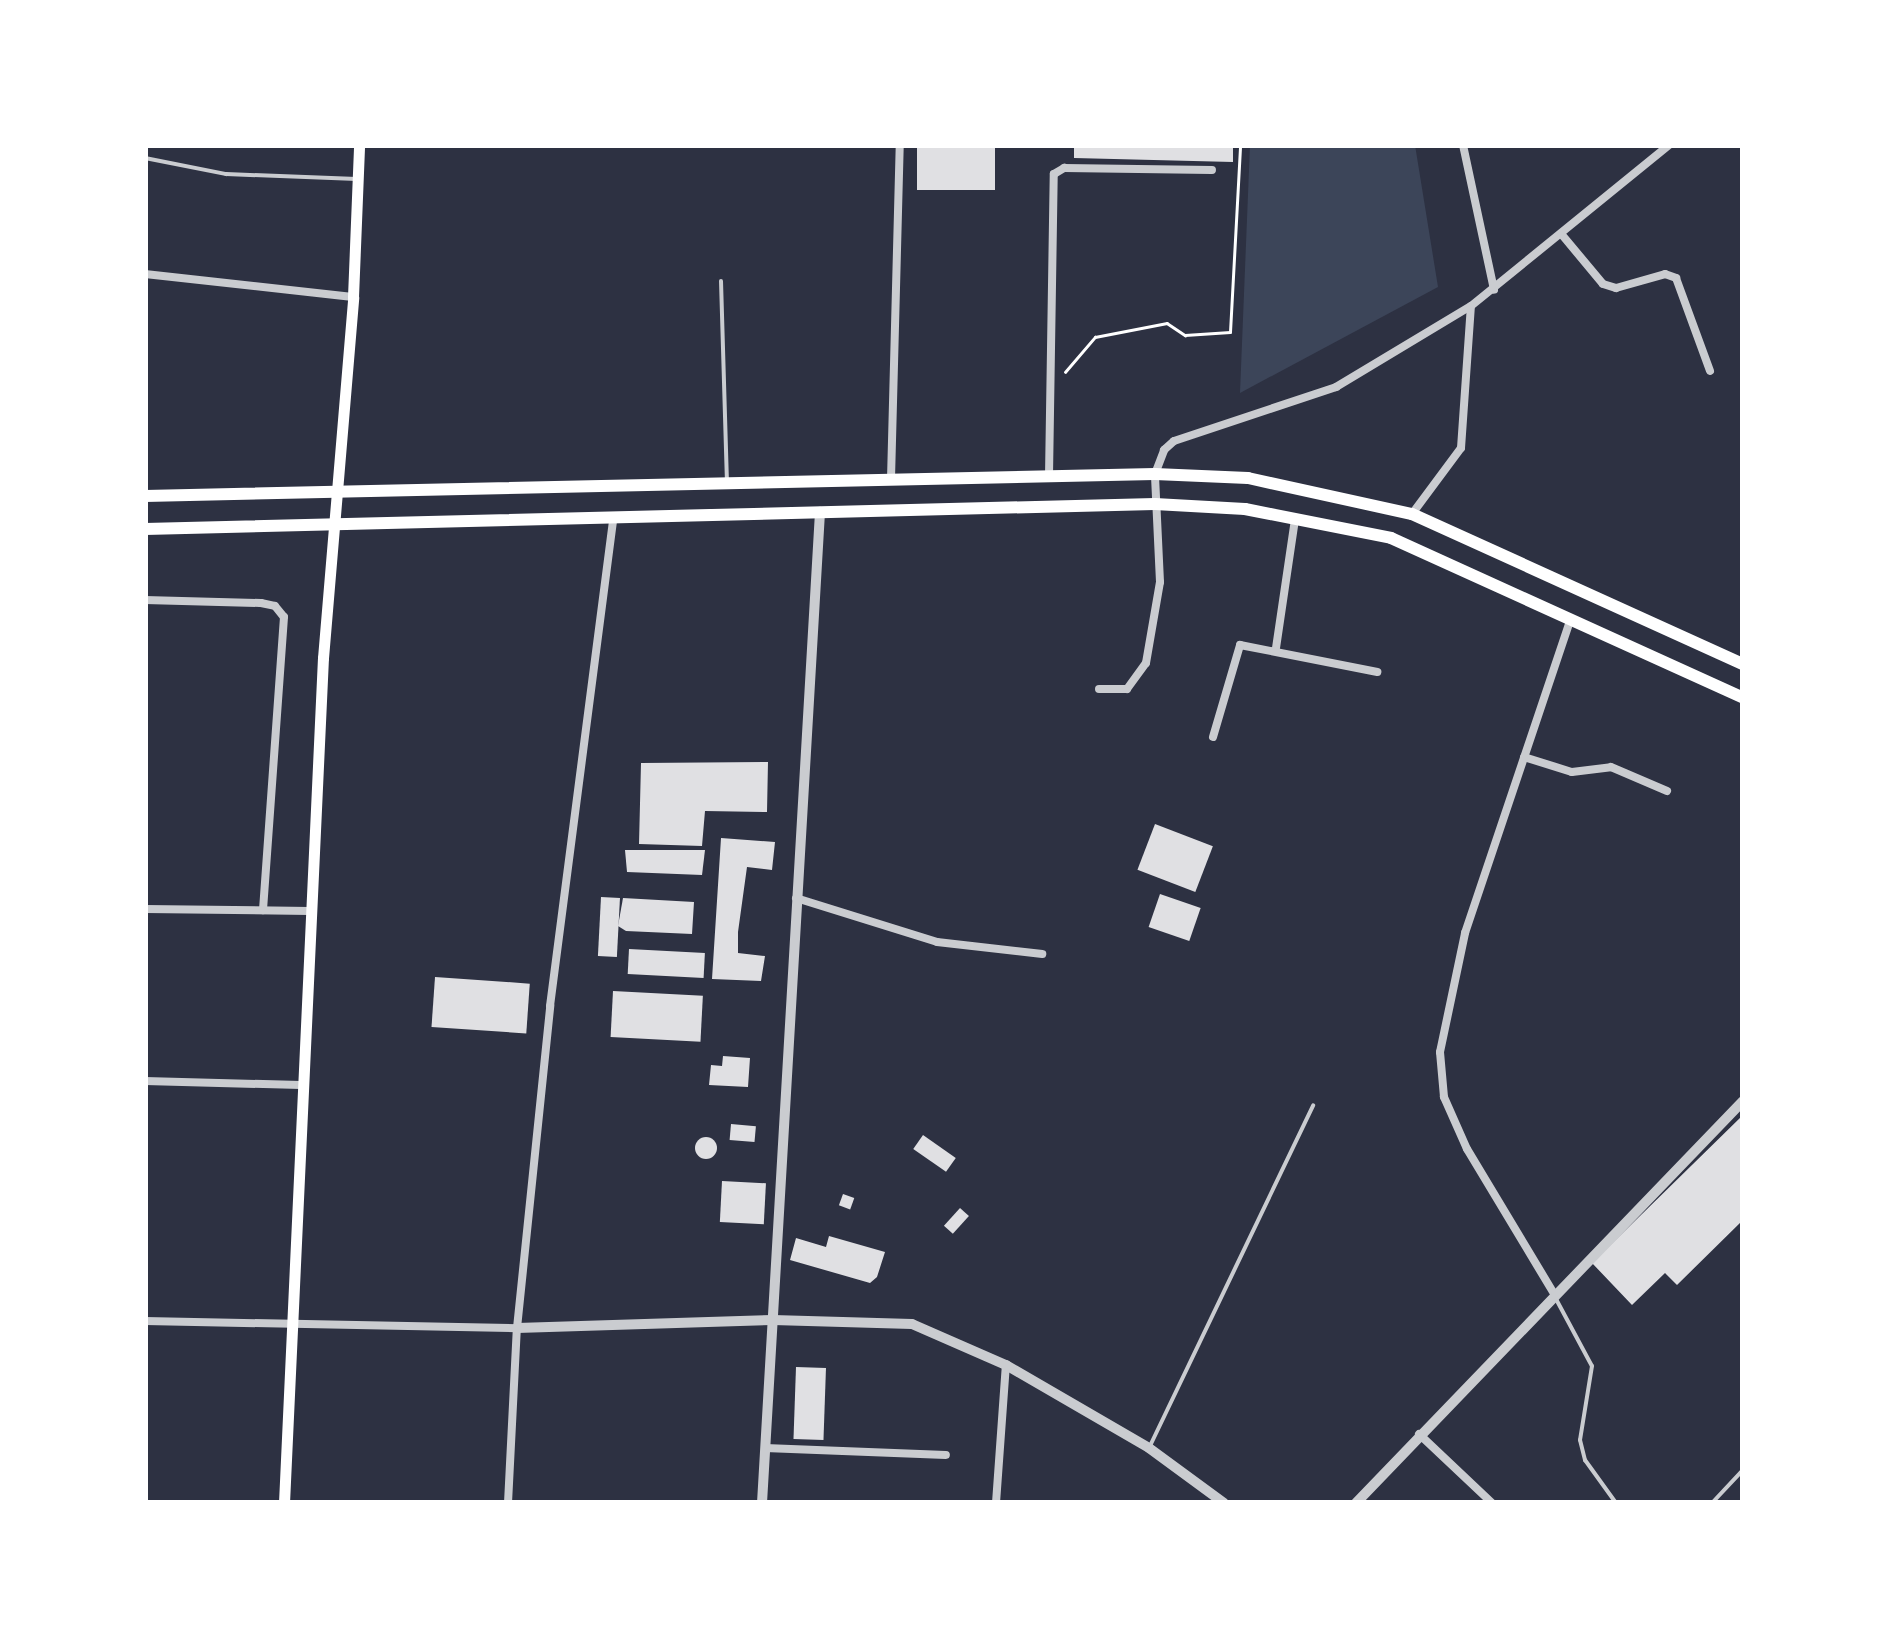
<!DOCTYPE html>
<style>
body{margin:0}
#map{position:relative;width:1888px;height:1648px;overflow:hidden;background:#2d3142;font-family:"Space Grotesk",sans-serif}
div>[style]{position:absolute}
.green>*{inset:0;background:#3c4559}
.building>*{inset:0;background:#e0e0e3;transform-origin:0 0}
.round{border-radius:50%}
.path>*{height:2.5px;margin:-1.25px;padding:0 1.25px;transform-origin:1.25px;border-radius:1.25px;background:#fff}
.service>*{height:4px;margin:-2px;padding:0 2px;transform-origin:2px;border-radius:2px;background:#caccd0}
.minor>*{height:8px;margin:-4px;padding:0 4px;transform-origin:4px;border-radius:4px;background:#caccd0}
.tertiary>*{height:10px;margin:-5px;padding:0 5px;transform-origin:5px;border-radius:5px;background:#caccd0}
.secondary>*{height:11px;margin:-5.5px;padding:0 5.5px;transform-origin:5.5px;border-radius:5.5px;background:#fff}
.primary>*{height:12px;margin:-6px;padding:0 6px;transform-origin:6px;border-radius:6px;background:#fff}
span{translate:-50% -50%;white-space:nowrap;text-align:center;line-height:1.15;-webkit-text-stroke:10px #fff;paint-order:stroke}
.frame{position:absolute;inset:0;border:148px solid #fff;pointer-events:none}
</style>
<div id="map">
<div class="green">
<div style="clip-path:polygon(1250px 145px,1415px 145px,1438px 287px,1240px 393px)"></div>
</div>
<div class="building">
<div style="left:917px;top:145px;width:78px;height:45px"></div>
<div style="clip-path:polygon(1074px 145px,1233px 145px,1233px 162px,1074px 158px)"></div>
<div style="clip-path:polygon(768px 762px,767px 812px,705px 811px,702px 846px,639px 844px,641px 763px)"></div>
<div style="left:1155px;top:824px;width:62px;height:49px;rotate:21deg"></div>
<div style="clip-path:polygon(721px 838px,775px 842px,772px 870px,747px 867px,738px 932px,738px 953px,765px 956px,761px 981px,712px 979px)"></div>
<div style="clip-path:polygon(625px 850px,705px 850px,702px 875px,627px 872px)"></div>
<div style="left:1160px;top:894px;width:43px;height:35px;rotate:19deg"></div>
<div style="left:601px;top:897px;width:19px;height:59px;rotate:3deg"></div>
<div style="clip-path:polygon(623px 898px,694px 902px,692px 934px,626px 931px,618px 926px)"></div>
<div style="left:629px;top:949px;width:76px;height:25px;rotate:3deg"></div>
<div style="left:435px;top:977px;width:95px;height:50px;rotate:4deg"></div>
<div style="left:613px;top:991px;width:90px;height:46px;rotate:3deg"></div>
<div style="clip-path:polygon(723px 1056px,750px 1058px,748px 1087px,709px 1085px,711px 1065px,722px 1066px)"></div>
<div style="clip-path:polygon(1743px 1115px,1743px 1220px,1677px 1285px,1665px 1273px,1632px 1305px,1592px 1263px)"></div>
<div style="left:731px;top:1124px;width:25px;height:16px;rotate:5deg"></div>
<div style="left:923px;top:1135px;width:40px;height:17px;rotate:35deg"></div>
<div class="round" style="left:695px;top:1137px;width:22px;height:22px"></div>
<div style="left:722px;top:1181px;width:44px;height:41px;rotate:3deg"></div>
<div style="left:843px;top:1194px;width:12px;height:12px;rotate:20deg"></div>
<div style="left:960px;top:1208px;width:12px;height:24px;rotate:42deg"></div>
<div style="clip-path:polygon(829px 1236px,885px 1252px,877px 1277px,870px 1283px,790px 1260px,796px 1238px,826px 1247px)"></div>
<div style="left:796px;top:1367px;width:30px;height:72px;rotate:2deg"></div>
</div>
<div class="path">
<div style="left:1065px;top:372px;width:46px;rotate:-49.4deg"></div>
<div style="left:1095px;top:337px;width:73px;rotate:-11deg"></div>
<div style="left:1167px;top:323px;width:22px;rotate:34deg"></div>
<div style="left:1185px;top:335px;width:45px;rotate:-3.8deg"></div>
<div style="left:1230px;top:332px;width:187px;rotate:-86.9deg"></div>
</div>
<div class="service">
<div style="left:145px;top:158px;width:83px;rotate:11.2deg"></div>
<div style="left:226px;top:174px;width:131px;rotate:2.2deg"></div>
<div style="left:721px;top:281px;width:201px;rotate:88.3deg"></div>
<div style="left:1556px;top:1299px;width:76px;rotate:61.8deg"></div>
<div style="left:1592px;top:1366px;width:75px;rotate:99.2deg"></div>
<div style="left:1580px;top:1440px;width:21px;rotate:76deg"></div>
<div style="left:1585px;top:1460px;width:53px;rotate:54.2deg"></div>
<div style="left:1149px;top:1448px;width:380px;rotate:-64.4deg"></div>
<div style="left:1712px;top:1503px;width:45px;rotate:-46.8deg"></div>
</div>
<div class="minor">
<div style="left:1463px;top:145px;width:148px;rotate:77.9deg"></div>
<div style="left:1563px;top:236px;width:62px;rotate:50.2deg"></div>
<div style="left:1603px;top:284px;width:14px;rotate:17deg"></div>
<div style="left:1616px;top:288px;width:51px;rotate:-15.9deg"></div>
<div style="left:1665px;top:274px;width:12px;rotate:20deg"></div>
<div style="left:1676px;top:278px;width:99px;rotate:69.9deg"></div>
<div style="left:145px;top:274px;width:209px;rotate:6.3deg"></div>
<div style="left:1049px;top:476px;width:302px;rotate:-89.1deg"></div>
<div style="left:1054px;top:174px;width:12px;rotate:-31deg"></div>
<div style="left:1064px;top:168px;width:148px;rotate:0.8deg"></div>
<div style="left:891px;top:479px;width:334px;rotate:-88.5deg"></div>
<div style="left:1412px;top:514px;width:82px;rotate:-53.4deg"></div>
<div style="left:1461px;top:448px;width:142px;rotate:-86deg"></div>
<div style="left:145px;top:600px;width:116px;rotate:1.5deg"></div>
<div style="left:261px;top:603px;width:14px;rotate:12deg"></div>
<div style="left:275px;top:606px;width:14px;rotate:51deg"></div>
<div style="left:284px;top:617px;width:294px;rotate:94.1deg"></div>
<div style="left:1276px;top:648px;width:129px;rotate:-81.6deg"></div>
<div style="left:1099px;top:689px;width:28px"></div>
<div style="left:1127px;top:689px;width:32px;rotate:-54deg"></div>
<div style="left:1146px;top:663px;width:82px;rotate:-80.2deg"></div>
<div style="left:1160px;top:582px;width:108px;rotate:-92.7deg"></div>
<div style="left:1155px;top:474px;width:26px;rotate:-69deg"></div>
<div style="left:1164px;top:450px;width:13px;rotate:-42deg"></div>
<div style="left:1174px;top:441px;width:171px;rotate:-18.4deg"></div>
<div style="left:1336px;top:387px;width:157px;rotate:-31deg"></div>
<div style="left:1471px;top:306px;width:255px;rotate:-39.1deg"></div>
<div style="left:1213px;top:737px;width:96px;rotate:-73.6deg"></div>
<div style="left:1240px;top:645px;width:140px;rotate:11.1deg"></div>
<div style="left:1524px;top:757px;width:50px;rotate:17.4deg"></div>
<div style="left:1572px;top:772px;width:39px;rotate:-7deg"></div>
<div style="left:1611px;top:767px;width:61px;rotate:23.2deg"></div>
<div style="left:796px;top:898px;width:148px;rotate:17.3deg"></div>
<div style="left:937px;top:942px;width:106px;rotate:6.5deg"></div>
<div style="left:145px;top:909px;width:165px;rotate:0.7deg"></div>
<div style="left:145px;top:1081px;width:156px;rotate:1.5deg"></div>
<div style="left:1553px;top:1292px;width:167px;rotate:-121deg"></div>
<div style="left:1467px;top:1149px;width:57px;rotate:-113.9deg"></div>
<div style="left:1444px;top:1097px;width:45px;rotate:-95.1deg"></div>
<div style="left:1440px;top:1052px;width:122px;rotate:-78.1deg"></div>
<div style="left:1465px;top:933px;width:332px;rotate:-71.4deg"></div>
<div style="left:145px;top:1321px;width:372px;rotate:1.1deg"></div>
<div style="left:1419px;top:1434px;width:100px;rotate:43.4deg"></div>
<div style="left:765px;top:1448px;width:181px;rotate:2.2deg"></div>
<div style="left:508px;top:1503px;width:175px;rotate:-87.1deg"></div>
<div style="left:517px;top:1328px;width:324px;rotate:-84.1deg"></div>
<div style="left:550px;top:1006px;width:494px;rotate:-82.6deg"></div>
<div style="left:996px;top:1503px;width:138px;rotate:-85.9deg"></div>
</div>
<div class="tertiary">
<div style="left:517px;top:1328px;width:256px;rotate:-1.8deg"></div>
<div style="left:773px;top:1320px;width:139px;rotate:1.6deg"></div>
<div style="left:912px;top:1324px;width:103px;rotate:23.6deg"></div>
<div style="left:1006px;top:1365px;width:165px;rotate:30.1deg"></div>
<div style="left:1149px;top:1448px;width:93px;rotate:36.3deg"></div>
<div style="left:762px;top:1503px;width:993px;rotate:-86.65deg"></div>
<div style="left:1356px;top:1503px;width:558px;rotate:-46.09deg"></div>
</div>
<div class="secondary">
<div style="left:284px;top:1503px;width:846px;rotate:-87.36deg"></div>
<div style="left:323px;top:658px;width:362px;rotate:-85.2deg"></div>
<div style="left:353px;top:297px;width:152px;rotate:-87.7deg"></div>
</div>
<div class="primary">
<div style="left:145px;top:496px;width:1010px;rotate:-1.25deg"></div>
<div style="left:1155px;top:474px;width:93px;rotate:2.5deg"></div>
<div style="left:1248px;top:478px;width:168px;rotate:12.4deg"></div>
<div style="left:1412px;top:514px;width:363px;rotate:24.4deg"></div>
<div style="left:145px;top:529px;width:1010px;rotate:-1.42deg"></div>
<div style="left:1155px;top:504px;width:90px;rotate:3.2deg"></div>
<div style="left:1245px;top:509px;width:149px;rotate:11.2deg"></div>
<div style="left:1391px;top:538px;width:387px;rotate:24.4deg"></div>
</div>
<div class="frame"></div>
</div>
